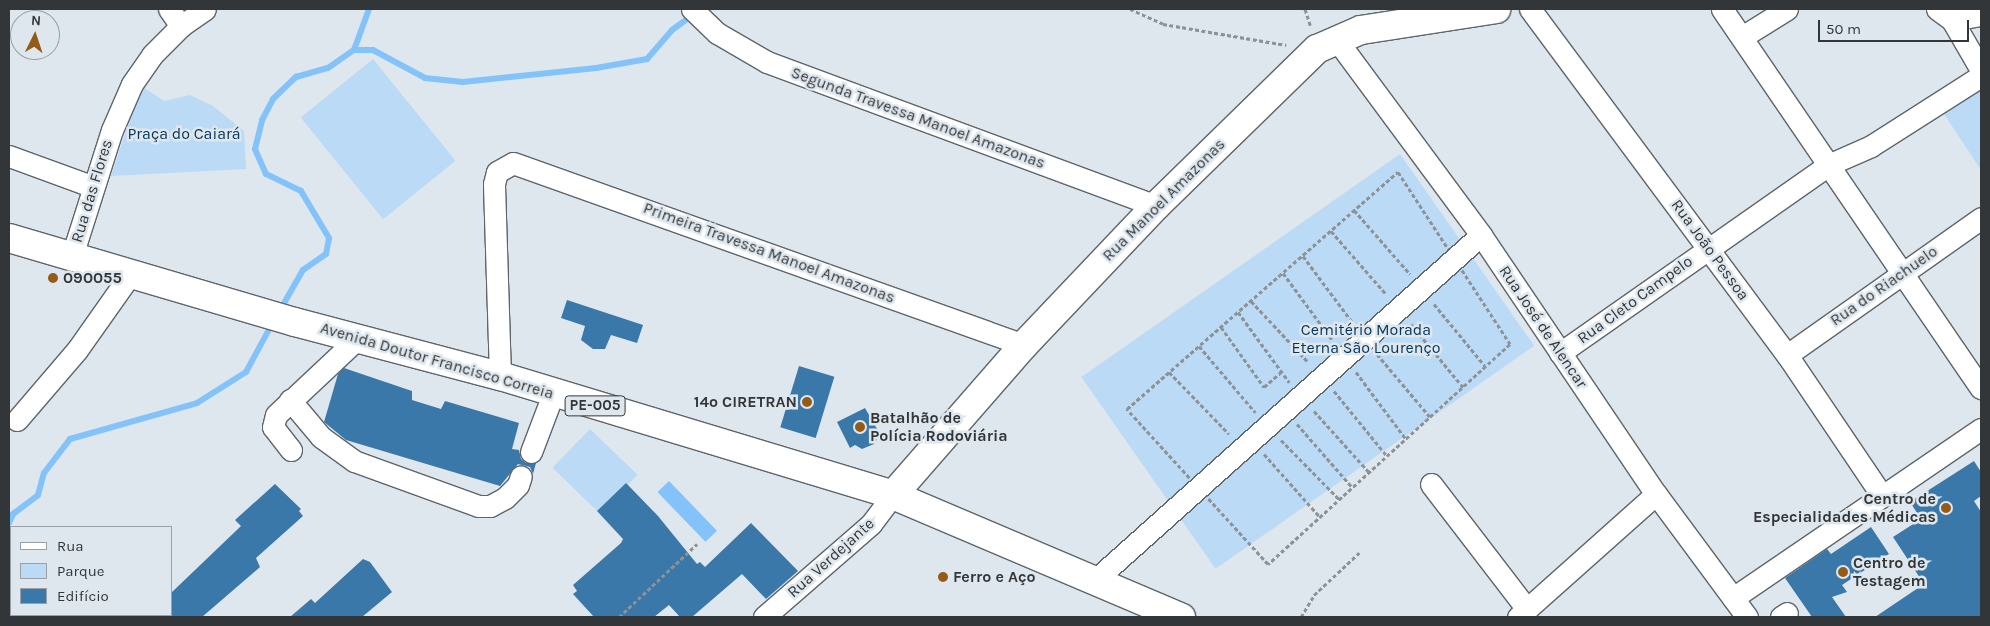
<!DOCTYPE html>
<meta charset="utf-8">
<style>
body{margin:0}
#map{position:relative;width:1990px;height:626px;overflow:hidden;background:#dfe7ee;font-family:Karla,sans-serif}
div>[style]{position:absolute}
.green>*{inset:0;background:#bbdaf6;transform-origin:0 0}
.water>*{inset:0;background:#84c3f9;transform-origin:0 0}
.stream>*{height:6px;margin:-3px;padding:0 3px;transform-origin:3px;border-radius:3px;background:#84c3f9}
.building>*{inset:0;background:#3b78aa;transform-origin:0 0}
.path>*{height:3px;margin-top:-1.5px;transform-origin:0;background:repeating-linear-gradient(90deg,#8c9296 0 4px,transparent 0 6.5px)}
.roads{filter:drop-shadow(1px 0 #5e656b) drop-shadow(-1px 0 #5e656b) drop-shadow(0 1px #5e656b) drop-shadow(0 -1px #5e656b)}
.minor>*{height:21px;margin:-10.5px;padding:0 10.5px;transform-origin:10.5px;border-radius:10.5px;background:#fff}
.major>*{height:28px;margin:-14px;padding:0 14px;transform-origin:14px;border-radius:14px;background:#fff}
.dots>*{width:14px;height:14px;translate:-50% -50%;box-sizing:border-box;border:2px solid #dfe7ee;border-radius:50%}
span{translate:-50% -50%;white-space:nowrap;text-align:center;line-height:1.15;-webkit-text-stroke:5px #dfe7ee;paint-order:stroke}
.shield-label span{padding:1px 4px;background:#dfe7ee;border:1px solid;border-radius:4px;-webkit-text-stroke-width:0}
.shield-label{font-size:15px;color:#333638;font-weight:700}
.street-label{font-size:16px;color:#333638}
.park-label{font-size:16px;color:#053659}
.poi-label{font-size:16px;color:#333638;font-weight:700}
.left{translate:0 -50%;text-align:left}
.right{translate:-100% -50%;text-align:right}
.frame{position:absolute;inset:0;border:10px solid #333638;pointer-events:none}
.legend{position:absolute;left:10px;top:526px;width:162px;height:90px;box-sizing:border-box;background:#dfe7ee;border:1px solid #9aa0a5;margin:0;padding:6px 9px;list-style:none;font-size:15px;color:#333638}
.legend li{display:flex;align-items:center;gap:10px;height:25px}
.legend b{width:25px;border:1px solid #9aa0a5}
.north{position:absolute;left:10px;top:10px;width:50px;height:50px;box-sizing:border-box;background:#dfe7ee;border:1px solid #9aa0a5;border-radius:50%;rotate:4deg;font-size:14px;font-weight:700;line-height:20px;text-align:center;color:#333638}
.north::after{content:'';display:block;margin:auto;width:18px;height:22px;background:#945a18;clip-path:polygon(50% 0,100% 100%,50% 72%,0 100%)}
.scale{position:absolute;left:1818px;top:20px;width:151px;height:22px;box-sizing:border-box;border:2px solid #333638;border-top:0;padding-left:6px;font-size:15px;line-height:18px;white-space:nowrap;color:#333638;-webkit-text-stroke:4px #dfe7ee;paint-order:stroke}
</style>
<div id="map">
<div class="green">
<div style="left:373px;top:59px;width:131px;height:93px;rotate:51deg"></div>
<div style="clip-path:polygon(1981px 76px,1981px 170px,1938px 105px)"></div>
<div style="clip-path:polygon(141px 86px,164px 101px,190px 95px,213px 106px,244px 131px,246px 169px,111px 176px)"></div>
<div style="left:1400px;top:154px;width:234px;height:389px;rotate:55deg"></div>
<div style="left:590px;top:429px;width:66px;height:54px;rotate:44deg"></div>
</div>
<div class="water">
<div style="left:669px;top:481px;width:69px;height:16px;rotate:46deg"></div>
</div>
<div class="stream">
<div style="left:354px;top:50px;width:44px;rotate:-69.9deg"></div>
<div style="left:279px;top:312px;width:48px;rotate:-60.3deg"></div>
<div style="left:303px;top:270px;width:28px;rotate:-35deg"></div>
<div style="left:326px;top:254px;width:16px;rotate:-79deg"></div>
<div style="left:329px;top:238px;width:55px;rotate:-120.8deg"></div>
<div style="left:301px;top:191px;width:39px;rotate:-154deg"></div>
<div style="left:266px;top:174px;width:27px;rotate:-114deg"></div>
<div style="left:255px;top:149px;width:30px;rotate:-76deg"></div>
<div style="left:262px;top:120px;width:24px;rotate:-62deg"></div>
<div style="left:273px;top:99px;width:32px;rotate:-44deg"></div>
<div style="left:296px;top:77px;width:33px;rotate:-16deg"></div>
<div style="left:328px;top:68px;width:32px;rotate:-35deg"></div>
<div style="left:354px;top:50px;width:19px"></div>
<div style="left:373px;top:50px;width:59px;rotate:28.3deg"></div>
<div style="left:425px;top:78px;width:38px;rotate:6deg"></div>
<div style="left:463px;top:82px;width:134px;rotate:-6deg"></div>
<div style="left:596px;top:68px;width:52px;rotate:-10deg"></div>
<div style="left:647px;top:59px;width:38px;rotate:-49deg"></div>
<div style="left:672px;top:30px;width:27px;rotate:-36deg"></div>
<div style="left:9px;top:523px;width:10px;rotate:-66deg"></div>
<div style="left:13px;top:514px;width:31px;rotate:-37deg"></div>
<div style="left:38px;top:495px;width:23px;rotate:-75deg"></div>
<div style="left:44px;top:473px;width:43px;rotate:-52.6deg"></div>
<div style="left:70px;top:439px;width:132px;rotate:-15.8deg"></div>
<div style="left:197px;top:403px;width:58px;rotate:-32.3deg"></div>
<div style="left:246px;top:372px;width:57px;rotate:-61.6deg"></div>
</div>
<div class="building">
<div style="clip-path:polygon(567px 300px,643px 325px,637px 343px,611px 335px,605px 349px,593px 349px,581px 340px,585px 326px,561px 318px)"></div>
<div style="left:799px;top:366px;width:37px;height:64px;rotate:17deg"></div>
<div style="clip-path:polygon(344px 368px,412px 391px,412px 400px,441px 409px,445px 401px,519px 423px,512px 449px,519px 450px,521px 459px,526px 463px,536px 463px,533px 474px,530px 467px,518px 464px,500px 486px,346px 440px,324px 422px,338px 374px)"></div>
<div style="clip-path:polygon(865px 408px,880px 434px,874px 444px,862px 449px,855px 445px,850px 448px,837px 422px)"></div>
<div style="clip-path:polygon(1974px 461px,1981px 472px,1981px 496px,1974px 501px,1981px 512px,1981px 617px,1875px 617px,1924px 584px,1893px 537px,1921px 519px,1910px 502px)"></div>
<div style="clip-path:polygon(626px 483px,658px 516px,697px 564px,700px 562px,705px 567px,751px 523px,798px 571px,766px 599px,742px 574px,692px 617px,680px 617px,669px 605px,654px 617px,594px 617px,573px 594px,577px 591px,573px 585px,621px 543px,623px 539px,597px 511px)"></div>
<div style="clip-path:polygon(275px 484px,301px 509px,299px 511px,303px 516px,256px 558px,260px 567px,202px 617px,171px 617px,171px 593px,241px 526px,235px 520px)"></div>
<div style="clip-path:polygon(1871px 527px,1889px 554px,1842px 585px,1847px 592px,1832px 597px,1846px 617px,1812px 617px,1785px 578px,1827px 549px,1831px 554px)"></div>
<div style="clip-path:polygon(363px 559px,370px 562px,392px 592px,362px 617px,290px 617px,311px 599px,315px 603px)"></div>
</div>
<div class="path">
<div style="left:1130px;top:9px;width:36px;rotate:24deg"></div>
<div style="left:1163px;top:24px;width:125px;rotate:9.7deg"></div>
<div style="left:1305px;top:9px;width:19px;rotate:72deg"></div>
<div style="left:1398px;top:172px;width:205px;rotate:56.9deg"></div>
<div style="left:1510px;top:344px;width:327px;rotate:137.7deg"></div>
<div style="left:1268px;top:564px;width:210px;rotate:-132.3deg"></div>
<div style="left:1127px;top:409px;width:360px;rotate:-41.2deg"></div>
<div style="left:1354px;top:210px;width:85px;rotate:48.8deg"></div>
<div style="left:1331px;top:231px;width:84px;rotate:48.9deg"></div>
<div style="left:1303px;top:256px;width:84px;rotate:53.3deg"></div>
<div style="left:1283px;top:273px;width:84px;rotate:53.7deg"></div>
<div style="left:1251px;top:301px;width:83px;rotate:46.9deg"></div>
<div style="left:1434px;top:304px;width:80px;rotate:50.6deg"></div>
<div style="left:1238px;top:312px;width:87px;rotate:53.9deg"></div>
<div style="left:1411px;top:324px;width:82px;rotate:50.5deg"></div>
<div style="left:1221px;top:327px;width:74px;rotate:54.4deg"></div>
<div style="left:1264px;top:387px;width:23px;rotate:-41deg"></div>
<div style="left:1199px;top:346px;width:87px;rotate:49.7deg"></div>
<div style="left:1377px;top:354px;width:82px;rotate:49.9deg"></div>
<div style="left:1169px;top:372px;width:86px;rotate:45.9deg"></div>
<div style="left:1356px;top:372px;width:84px;rotate:53.3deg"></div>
<div style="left:1334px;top:391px;width:84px;rotate:50.8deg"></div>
<div style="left:1314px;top:411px;width:82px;rotate:48deg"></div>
<div style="left:1297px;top:424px;width:84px;rotate:48.9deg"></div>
<div style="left:1281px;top:440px;width:83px;rotate:45.5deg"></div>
<div style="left:1264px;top:454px;width:84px;rotate:48.4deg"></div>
<div style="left:619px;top:617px;width:107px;rotate:-43.1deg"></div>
<div style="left:1301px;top:617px;width:26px;rotate:-59deg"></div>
<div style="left:1314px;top:595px;width:62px;rotate:-43deg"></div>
</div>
<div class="roads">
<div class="minor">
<div style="left:169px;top:9px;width:21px;rotate:55deg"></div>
<div style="left:692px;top:9px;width:35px;rotate:44deg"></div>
<div style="left:717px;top:33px;width:58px;rotate:30.1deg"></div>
<div style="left:767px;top:62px;width:415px;rotate:20.3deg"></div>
<div style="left:1530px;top:9px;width:431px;rotate:53.4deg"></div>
<div style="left:1787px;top:355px;width:170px;rotate:56deg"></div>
<div style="left:1722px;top:9px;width:459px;rotate:55.7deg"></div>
<div style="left:1937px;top:9px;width:19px;rotate:36deg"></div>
<div style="left:1952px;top:20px;width:29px;rotate:-10deg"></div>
<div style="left:1952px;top:20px;width:58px;rotate:59.9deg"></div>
<div style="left:1742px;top:37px;width:53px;rotate:-31.9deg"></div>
<div style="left:1336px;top:39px;width:244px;rotate:53.5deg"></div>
<div style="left:1481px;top:235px;width:313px;rotate:56deg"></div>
<div style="left:1656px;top:494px;width:153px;rotate:53.5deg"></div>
<div style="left:9px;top:156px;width:90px;rotate:20deg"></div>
<div style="left:71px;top:259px;width:135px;rotate:-72.4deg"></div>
<div style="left:112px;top:130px;width:50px;rotate:-66.5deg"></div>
<div style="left:132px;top:84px;width:35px;rotate:-55deg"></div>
<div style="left:152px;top:55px;width:41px;rotate:-45deg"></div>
<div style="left:181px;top:26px;width:29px;rotate:-35deg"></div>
<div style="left:1560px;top:353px;width:327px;rotate:-35deg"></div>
<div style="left:1828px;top:165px;width:47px;rotate:-23.8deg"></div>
<div style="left:1871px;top:146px;width:130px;rotate:-32.5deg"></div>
<div style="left:1787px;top:355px;width:237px;rotate:-35.2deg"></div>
<div style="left:500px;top:376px;width:192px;rotate:-91.8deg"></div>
<div style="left:494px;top:184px;width:12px;rotate:-76deg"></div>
<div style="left:497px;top:172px;width:18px;rotate:-29deg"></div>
<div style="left:513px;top:163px;width:542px;rotate:19.6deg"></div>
<div style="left:290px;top:400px;width:48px;rotate:50deg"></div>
<div style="left:321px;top:437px;width:41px;rotate:36deg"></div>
<div style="left:354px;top:461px;width:132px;rotate:19.9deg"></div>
<div style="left:478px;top:506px;width:12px"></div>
<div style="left:490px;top:506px;width:17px;rotate:-28deg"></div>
<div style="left:505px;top:498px;width:18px;rotate:-45deg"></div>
<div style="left:518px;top:485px;width:9px;rotate:-72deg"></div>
<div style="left:17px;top:420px;width:92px;rotate:-49.4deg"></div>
<div style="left:77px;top:350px;width:92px;rotate:-54.8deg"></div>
<div style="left:291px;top:450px;width:29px;rotate:-128deg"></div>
<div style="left:273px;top:427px;width:12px;rotate:-76deg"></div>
<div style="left:276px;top:415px;width:111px;rotate:-43.2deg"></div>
<div style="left:531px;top:452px;width:62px;rotate:-69.2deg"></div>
<div style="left:1431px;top:484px;width:158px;rotate:52.5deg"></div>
<div style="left:1094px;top:581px;width:519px;rotate:-41.8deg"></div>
<div style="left:1733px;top:598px;width:300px;rotate:-34.3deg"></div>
<div style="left:764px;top:617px;width:142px;rotate:-41deg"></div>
<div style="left:871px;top:524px;width:36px;rotate:-53deg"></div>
<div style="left:1518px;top:617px;width:185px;rotate:-41.7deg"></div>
<div style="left:1781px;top:617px;width:7px;rotate:-34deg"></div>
</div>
<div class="major">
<div style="left:9px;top:238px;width:298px;rotate:16.4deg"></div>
<div style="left:295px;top:322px;width:212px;rotate:14.8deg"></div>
<div style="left:500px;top:376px;width:411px;rotate:16.8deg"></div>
<div style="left:893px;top:495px;width:313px;rotate:23deg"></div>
<div style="left:893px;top:495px;width:199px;rotate:-48.9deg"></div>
<div style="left:1024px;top:345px;width:192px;rotate:-46.5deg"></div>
<div style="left:1156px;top:206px;width:225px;rotate:-44.3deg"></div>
<div style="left:1317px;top:49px;width:48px;rotate:-23.4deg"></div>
<div style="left:1361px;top:30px;width:137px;rotate:-8.8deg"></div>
</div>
</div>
<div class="dots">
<div style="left:53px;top:278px;background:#945a18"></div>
<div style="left:807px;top:402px;background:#945a18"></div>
<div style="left:860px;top:427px;background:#945a18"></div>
<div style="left:1946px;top:508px;background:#945a18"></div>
<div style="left:1843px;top:572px;background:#945a18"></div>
<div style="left:943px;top:577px;background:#945a18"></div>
</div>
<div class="shield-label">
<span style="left:595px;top:406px">PE-005</span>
</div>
<div class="street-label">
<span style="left:918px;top:118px;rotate:20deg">Segunda Travessa Manoel Amazonas</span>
<span style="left:92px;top:191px;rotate:-73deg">Rua das Flores</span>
<span style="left:1164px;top:200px;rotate:-45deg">Rua Manoel Amazonas</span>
<span style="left:1710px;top:250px;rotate:54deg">Rua João Pessoa</span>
<span style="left:769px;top:253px;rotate:20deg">Primeira Travessa Manoel Amazonas</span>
<span style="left:1884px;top:286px;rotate:-35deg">Rua do Riachuelo</span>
<span style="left:1635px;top:300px;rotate:-36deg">Rua Cleto Campelo</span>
<span style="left:1543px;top:327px;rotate:56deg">Rua José de Alencar</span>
<span style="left:437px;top:361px;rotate:16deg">Avenida Doutor Francisco Correia</span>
<span style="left:831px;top:558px;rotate:-42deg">Rua Verdejante</span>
</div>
<div class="park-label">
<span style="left:184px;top:134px">Praça do Caiará</span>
<span style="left:1366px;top:339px">Cemitério Morada<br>Eterna São Lourenço</span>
</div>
<div class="poi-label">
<span class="left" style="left:63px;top:278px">090055</span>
<span class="right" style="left:797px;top:402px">14º CIRETRAN</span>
<span class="left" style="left:870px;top:427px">Batalhão de<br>Polícia Rodoviária</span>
<span class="right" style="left:1936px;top:508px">Centro de<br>Especialidades Médicas</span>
<span class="left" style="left:1853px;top:572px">Centro de<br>Testagem</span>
<span class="left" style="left:953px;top:577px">Ferro e Aço</span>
</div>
<div class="frame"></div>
<ul class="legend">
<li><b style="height:6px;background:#fff"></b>Rua</li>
<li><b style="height:14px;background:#bbdaf6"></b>Parque</li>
<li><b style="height:14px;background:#3b78aa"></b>Edifício</li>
</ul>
<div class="north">N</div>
<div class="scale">50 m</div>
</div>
